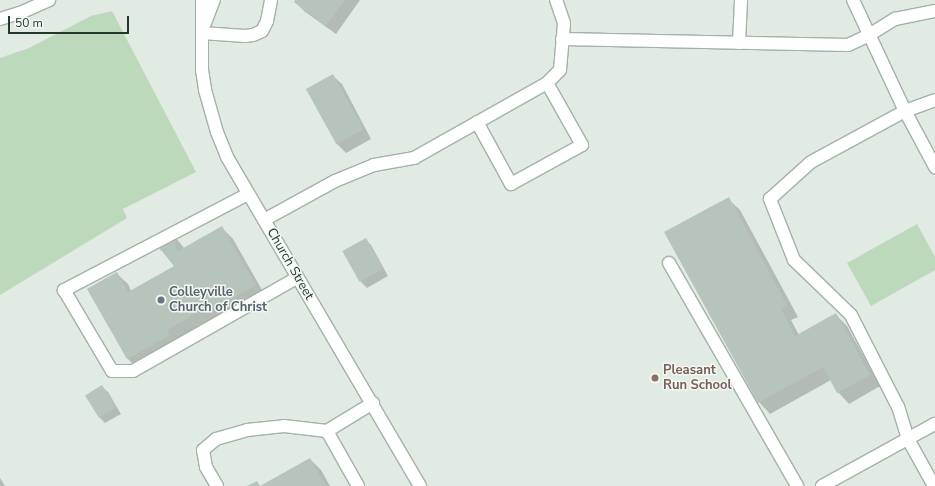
<!DOCTYPE html>
<style>
body{margin:0}
#map{position:relative;width:935px;height:486px;overflow:hidden;background:#e1eae3;font-family:"Nunito Sans",sans-serif}
div>[style]{position:absolute}
.green>*{inset:0;background:#bcd9bc}
.shadow>*{inset:0;background:#0003}
.building>*{inset:0;background:#b7c4bc;transform-origin:0 0}
.roads{filter:drop-shadow(1px 0 #a4b1a9) drop-shadow(-1px 0 #a4b1a9) drop-shadow(0 1px #a4b1a9) drop-shadow(0 -1px #a4b1a9)}
.minor>*{height:12px;margin:-6px;padding:0 6px;transform-origin:6px;border-radius:6px;background:#fff}
.dots>*{width:11px;height:11px;translate:-50% -50%;box-sizing:border-box;border:2px solid #f1f7f2;border-radius:50%}
span{translate:-50% -50%;white-space:nowrap;text-align:center;line-height:1.15;-webkit-text-stroke:3px #f1f7f2;paint-order:stroke}
.street-label{font-size:13px;color:#23382d}
.worship-label{font-size:13px;color:#5b616d;font-weight:700}
.left{translate:0 -50%;text-align:left}
.education-label{font-size:13px;color:#785e54;font-weight:700}
.scale{position:absolute;left:8px;top:16px;width:121px;height:18px;box-sizing:border-box;border:2px solid #23382d;border-top:0;padding-left:5px;font-size:12px;line-height:14px;white-space:nowrap;color:#23382d;-webkit-text-stroke:3px #f1f7f2;paint-order:stroke}
</style>
<div id="map">
<div class="green">
<div style="clip-path:polygon(112px 11px,196px 172px,123px 209px,127px 218px,0 295px,0 58px,29px 48px,91px 16px)"></div>
<div style="clip-path:polygon(917px 224px,935px 257px,935px 270px,871px 306px,847px 263px)"></div>
</div>
<div class="shadow">
<div style="clip-path:polygon(296px 0,360px 0,336px 34px,304px 11px,295px 2px)"></div>
<div style="clip-path:polygon(333px 76px,342px 84px,371px 139px,346px 153px,337px 144px,307px 90px)"></div>
<div style="clip-path:polygon(728px 199px,740px 210px,798px 317px,791px 320px,799px 335px,836px 315px,847px 326px,880px 386px,849px 404px,838px 392px,831px 380px,770px 414px,759px 402px)"></div>
<div style="clip-path:polygon(222px 228px,233px 239px,266px 297px,139px 370px,128px 359px,88px 289px,116px 273px,128px 284px,131px 291px,175px 267px,162px 251px,169px 230px,185px 249px)"></div>
<div style="clip-path:polygon(365px 239px,371px 245px,388px 276px,367px 288px,361px 282px,344px 251px)"></div>
<div style="clip-path:polygon(102px 387px,108px 392px,121px 414px,105px 423px,99px 417px)"></div>
<div style="clip-path:polygon(310px 459px,321px 470px,330px 486px,263px 486px)"></div>
<div style="clip-path:polygon(0 478px,5px 486px,0 486px)"></div>
</div>
<div class="building">
<div style="clip-path:polygon(295px 0,345px 0,326px 26px,294px 2px)"></div>
<div style="left:333px;top:74px;width:63px;height:31px;rotate:61deg"></div>
<div style="clip-path:polygon(729px 197px,787px 305px,781px 309px,795px 336px,836px 313px,870px 375px,837px 393px,823px 367px,758px 403px,664px 232px)"></div>
<div style="clip-path:polygon(222px 226px,256px 285px,209px 311px,207px 307px,167px 330px,170px 335px,127px 359px,87px 289px,117px 272px,128px 292px,174px 266px,163px 250px,161px 251px,153px 238px,169px 229px,177px 242px,174px 244px,178px 251px)"></div>
<div style="left:366px;top:238px;width:35px;height:27px;rotate:61deg"></div>
<div style="left:102px;top:385px;width:26px;height:20px;rotate:58deg"></div>
<div style="clip-path:polygon(310px 458px,326px 486px,260px 486px)"></div>
<div style="clip-path:polygon(257px 481px,260px 486px,247px 486px)"></div>
</div>
<div class="roads">
<div class="minor">
<div style="left:202px;top:0;width:70px;rotate:90deg"></div>
<div style="left:202px;top:70px;width:20px;rotate:81deg"></div>
<div style="left:205px;top:90px;width:44px;rotate:74.1deg"></div>
<div style="left:217px;top:132px;width:27px;rotate:68deg"></div>
<div style="left:227px;top:157px;width:381px;rotate:59.6deg"></div>
<div style="left:853px;top:0;width:123px;rotate:64.9deg"></div>
<div style="left:905px;top:111px;width:64px;rotate:61.8deg"></div>
<div style="left:0;top:19px;width:21px;rotate:-17deg"></div>
<div style="left:20px;top:13px;width:32px;rotate:-24deg"></div>
<div style="left:205px;top:23px;width:25px;rotate:-69deg"></div>
<div style="left:202px;top:33px;width:43px;rotate:4deg"></div>
<div style="left:245px;top:36px;width:8px;rotate:-7deg"></div>
<div style="left:253px;top:35px;width:10px;rotate:-24deg"></div>
<div style="left:262px;top:31px;width:11px;rotate:-63deg"></div>
<div style="left:267px;top:21px;width:21px;rotate:-79deg"></div>
<div style="left:562px;top:39px;width:286px;rotate:1.2deg"></div>
<div style="left:848px;top:45px;width:23px;rotate:-25deg"></div>
<div style="left:869px;top:35px;width:31px;rotate:-32deg"></div>
<div style="left:895px;top:19px;width:41px;rotate:-11.3deg"></div>
<div style="left:739px;top:43px;width:43px;rotate:-87.3deg"></div>
<div style="left:477px;top:122px;width:71px;rotate:61.3deg"></div>
<div style="left:511px;top:184px;width:81px;rotate:-28.8deg"></div>
<div style="left:582px;top:145px;width:71px;rotate:-119.4deg"></div>
<div style="left:248px;top:194px;width:208px;rotate:152.4deg"></div>
<div style="left:64px;top:290px;width:94px;rotate:59.3deg"></div>
<div style="left:112px;top:371px;width:21px"></div>
<div style="left:133px;top:371px;width:189px;rotate:-29.6deg"></div>
<div style="left:264px;top:220px;width:81px;rotate:-28.8deg"></div>
<div style="left:335px;top:181px;width:42px;rotate:-22.3deg"></div>
<div style="left:374px;top:165px;width:41px;rotate:-9.9deg"></div>
<div style="left:414px;top:158px;width:153px;rotate:-29.4deg"></div>
<div style="left:547px;top:83px;width:18px;rotate:-45deg"></div>
<div style="left:560px;top:70px;width:47px;rotate:-85.1deg"></div>
<div style="left:564px;top:23px;width:24px;rotate:-109deg"></div>
<div style="left:669px;top:263px;width:257px;rotate:60.1deg"></div>
<div style="left:217px;top:486px;width:22px;rotate:-120deg"></div>
<div style="left:206px;top:467px;width:17px;rotate:-100deg"></div>
<div style="left:203px;top:450px;width:17px;rotate:-40deg"></div>
<div style="left:216px;top:439px;width:32px;rotate:-16deg"></div>
<div style="left:247px;top:430px;width:37px;rotate:-6deg"></div>
<div style="left:284px;top:426px;width:43px;rotate:6.6deg"></div>
<div style="left:358px;top:486px;width:63px;rotate:-119.4deg"></div>
<div style="left:327px;top:431px;width:54px;rotate:-31.3deg"></div>
<div style="left:822px;top:486px;width:129px;rotate:-28.8deg"></div>
<div style="left:934px;top:486px;width:54px;rotate:-119deg"></div>
<div style="left:908px;top:439px;width:34px;rotate:-107deg"></div>
<div style="left:898px;top:407px;width:103px;rotate:-117.1deg"></div>
<div style="left:851px;top:315px;width:79px;rotate:-136deg"></div>
<div style="left:794px;top:260px;width:66px;rotate:-111.5deg"></div>
<div style="left:770px;top:199px;width:55px;rotate:-42.1deg"></div>
<div style="left:811px;top:162px;width:107px;rotate:-28.5deg"></div>
<div style="left:905px;top:111px;width:32px;rotate:-20deg"></div>
</div>
</div>
<div class="dots">
<div style="left:161px;top:300px;background:#6b7280"></div>
<div style="left:655px;top:378px;background:#8d6e63"></div>
</div>
<div class="street-label">
<span style="left:290px;top:264px;rotate:60deg">Church Street</span>
</div>
<div class="worship-label">
<span class="left" style="left:169px;top:300px">Colleyville<br>Church of Christ</span>
</div>
<div class="education-label">
<span class="left" style="left:663px;top:378px">Pleasant<br>Run School</span>
</div>
<div class="scale">50 m</div>
</div>
